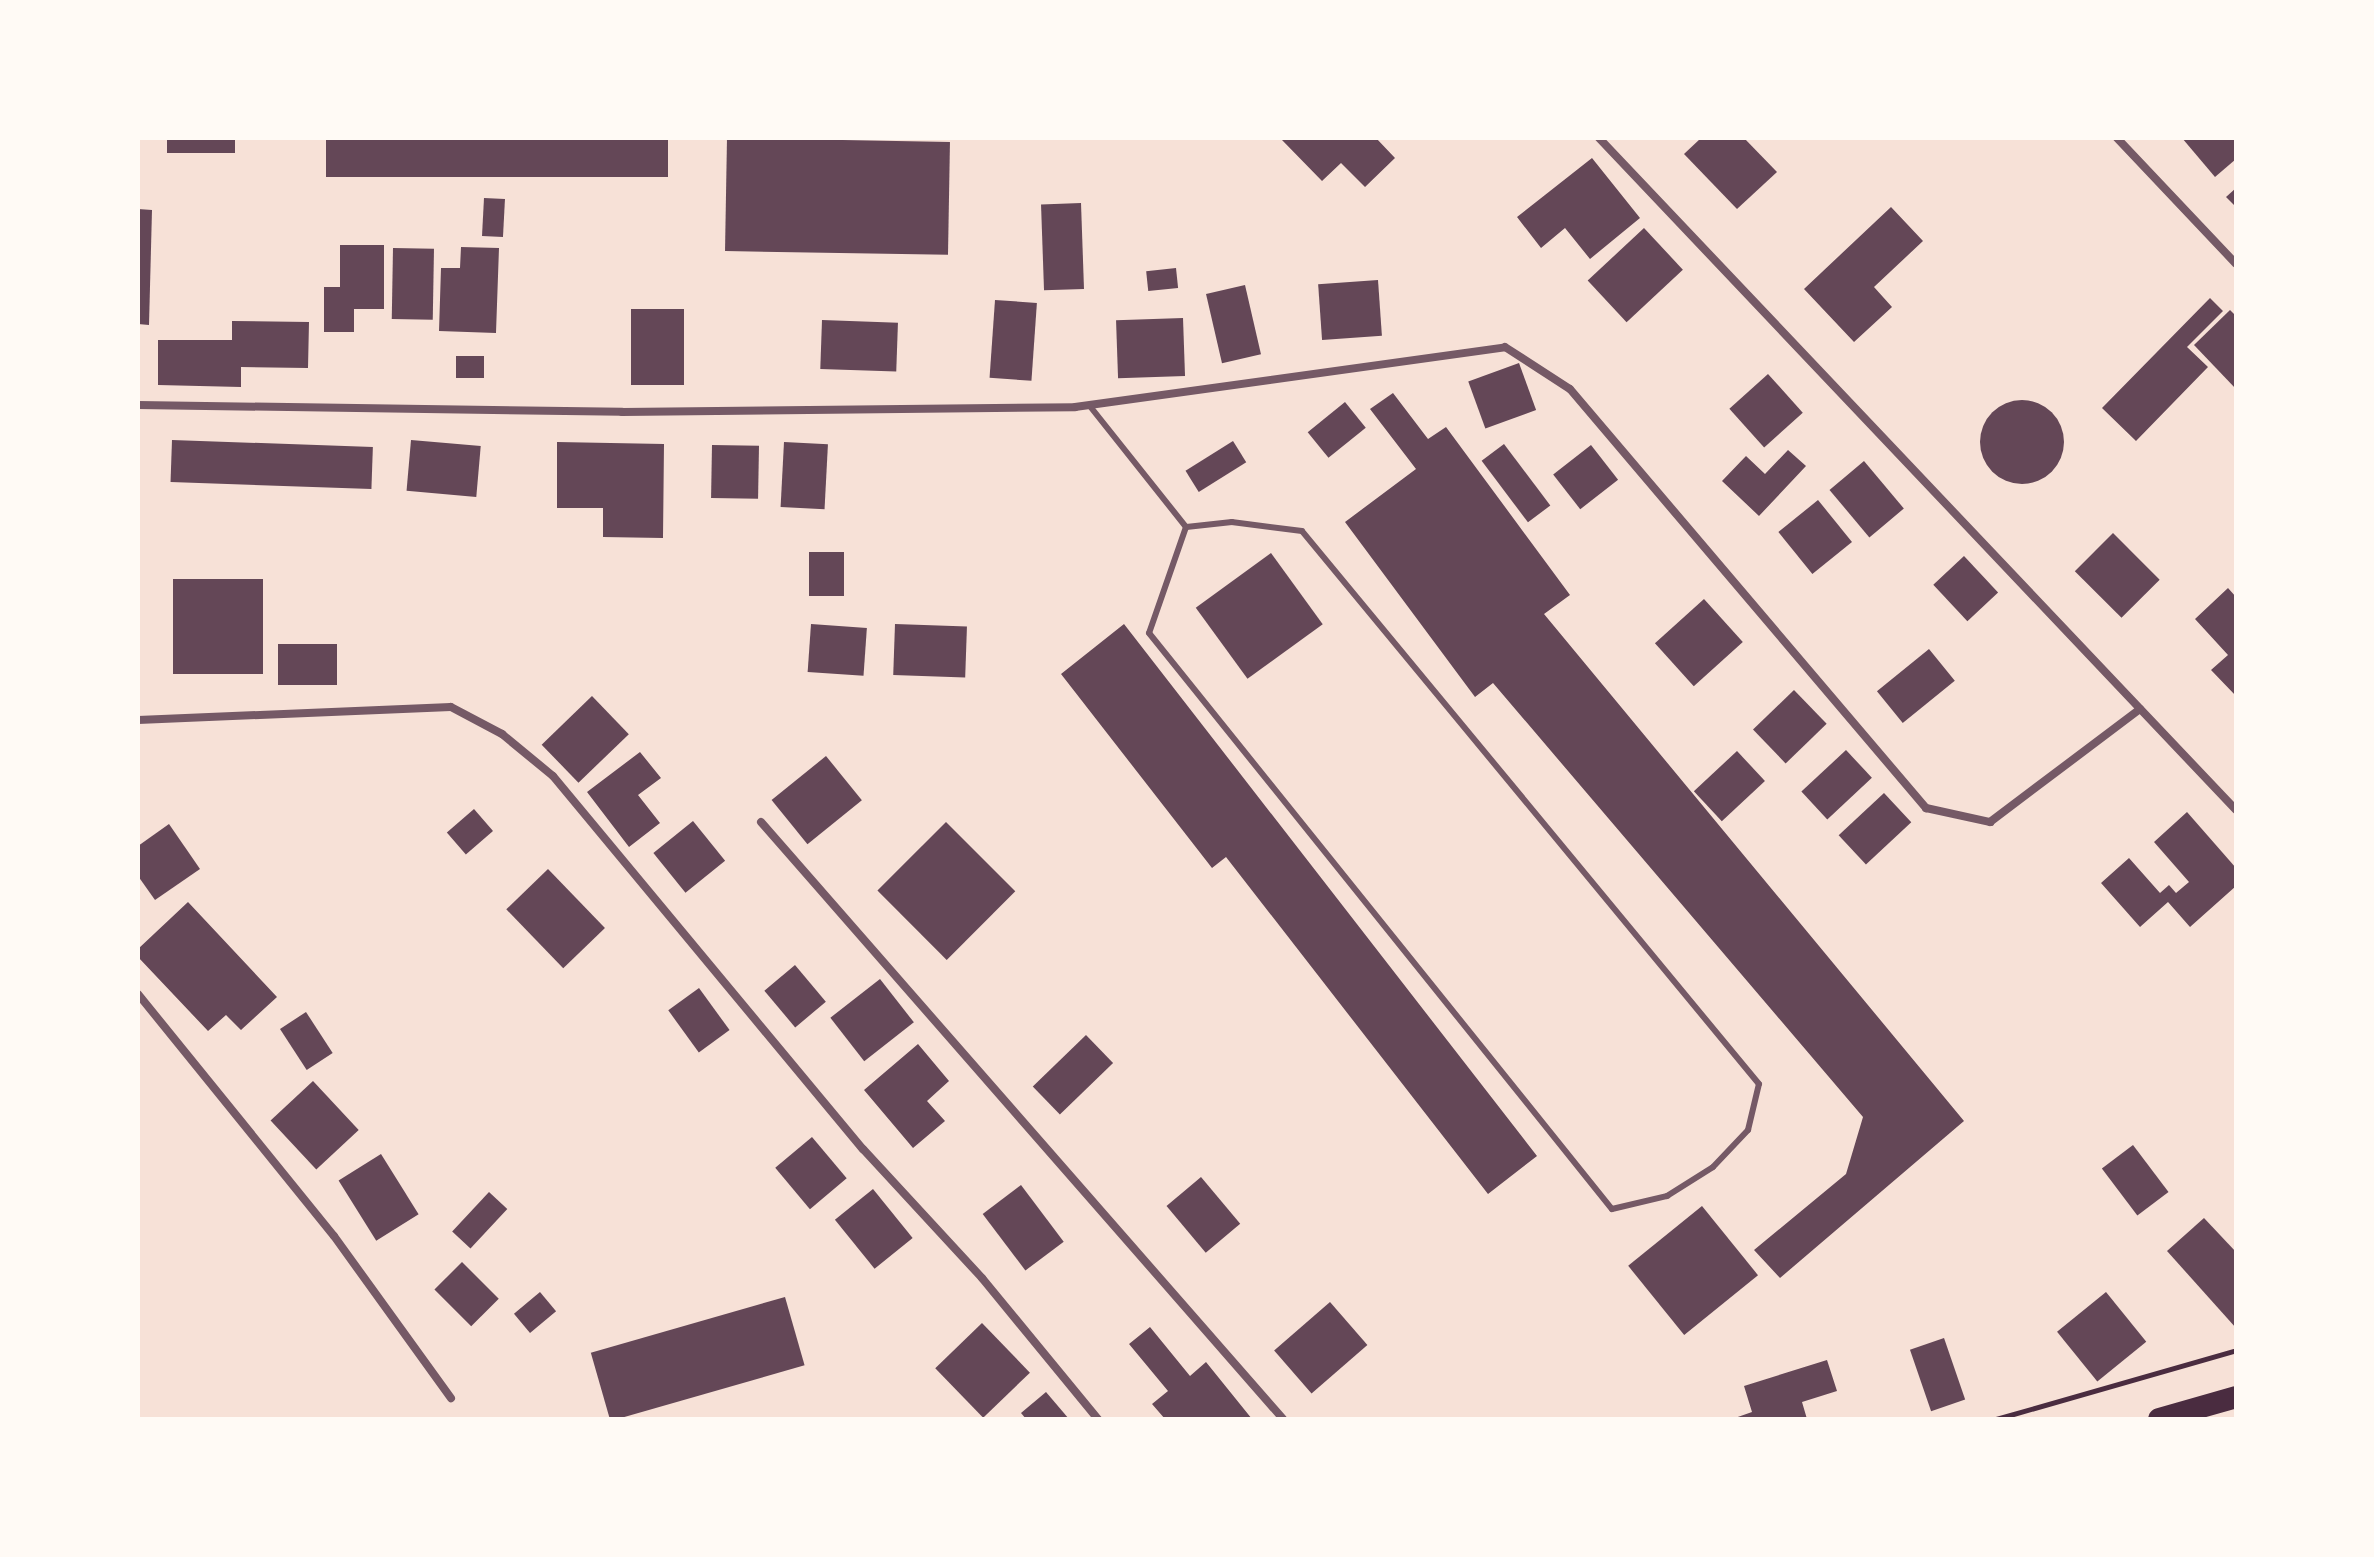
<!DOCTYPE html>
<style>
body{margin:0}
#map{position:relative;width:2374px;height:1557px;overflow:hidden;background:#f7e1d7;font-family:Rubik,sans-serif}
div>[style]{position:absolute}
.building>*{inset:0;background:#644757;transform-origin:0 0}
.round{border-radius:50%}
.path>*{height:5px;margin:-2.5px;padding:0 2.5px;transform-origin:2.5px;border-radius:2.5px;background:#4a2c40}
.service>*{height:6px;margin:-3px;padding:0 3px;transform-origin:3px;border-radius:3px;background:#755966}
.minor>*{height:8px;margin:-4px;padding:0 4px;transform-origin:4px;border-radius:4px;background:#755966}
.trunk>*{height:22px;margin:-11px;padding:0 11px;transform-origin:11px;border-radius:11px;background:#4a2c40}
span{translate:-50% -50%;white-space:nowrap;text-align:center;line-height:1.15;-webkit-text-stroke:6px #fffaf5;paint-order:stroke}
.frame{position:absolute;inset:0;border:140px solid #fffaf5;pointer-events:none}
</style>
<div id="map">
<div class="building">
<div style="left:167px;top:138px;width:68px;height:15px"></div>
<div style="left:326px;top:138px;width:342px;height:39px"></div>
<div style="left:727px;top:138px;width:223px;height:113px;rotate:1deg"></div>
<div style="clip-path:polygon(1376px 138px,1395px 158px,1365px 187px,1341px 163px,1322px 181px,1282px 140px)"></div>
<div style="clip-path:polygon(1701px 138px,1744px 138px,1777px 172px,1737px 209px,1684px 154px)"></div>
<div style="clip-path:polygon(2182px 138px,2236px 138px,2236px 159px,2215px 177px)"></div>
<div style="clip-path:polygon(1592px 158px,1640px 218px,1590px 259px,1565px 228px,1541px 248px,1517px 217px)"></div>
<div style="clip-path:polygon(2236px 188px,2236px 207px,2226px 197px)"></div>
<div style="left:484px;top:198px;width:21px;height:38px;rotate:3deg"></div>
<div style="left:1081px;top:203px;width:86px;height:40px;rotate:88deg"></div>
<div style="clip-path:polygon(1891px 207px,1923px 241px,1874px 287px,1892px 307px,1854px 342px,1804px 289px)"></div>
<div style="clip-path:polygon(138px 209px,152px 210px,149px 325px,138px 324px)"></div>
<div style="left:1644px;top:228px;width:57px;height:77px;rotate:47deg"></div>
<div style="clip-path:polygon(340px 245px,384px 245px,384px 309px,354px 309px,354px 332px,324px 332px,324px 287px,340px 287px)"></div>
<div style="clip-path:polygon(461px 247px,499px 248px,496px 333px,439px 331px,441px 268px,460px 268px)"></div>
<div style="left:393px;top:248px;width:41px;height:71px;rotate:1deg"></div>
<div style="left:1176px;top:268px;width:20px;height:30px;rotate:84deg"></div>
<div style="left:1378px;top:280px;width:56px;height:60px;rotate:86deg"></div>
<div style="left:1245px;top:285px;width:71px;height:40px;rotate:77deg"></div>
<div style="clip-path:polygon(2210px 298px,2223px 311px,2187px 347px,2208px 367px,2136px 441px,2102px 408px)"></div>
<div style="left:995px;top:300px;width:42px;height:78px;rotate:4deg"></div>
<div style="left:631px;top:309px;width:53px;height:76px"></div>
<div style="clip-path:polygon(2230px 310px,2236px 316px,2236px 389px,2194px 345px)"></div>
<div style="left:1183px;top:318px;width:58px;height:67px;rotate:88deg"></div>
<div style="left:822px;top:320px;width:76px;height:49px;rotate:2deg"></div>
<div style="clip-path:polygon(232px 321px,309px 322px,308px 368px,241px 367px,241px 387px,158px 385px,158px 340px,232px 340px)"></div>
<div style="left:456px;top:356px;width:28px;height:22px"></div>
<div style="left:1519px;top:363px;width:50px;height:54px;rotate:70deg"></div>
<div style="left:1768px;top:374px;width:52px;height:52px;rotate:48deg"></div>
<div style="clip-path:polygon(1393px 393px,1428px 439px,1446px 427px,1570px 595px,1544px 614px,1964px 1121px,1780px 1278px,1754px 1250px,1846px 1174px,1863px 1117px,1493px 683px,1475px 697px,1345px 522px,1416px 469px,1370px 409px)"></div>
<div class="round" style="left:1980px;top:400px;width:84px;height:84px"></div>
<div style="left:1345px;top:402px;width:33px;height:48px;rotate:51deg"></div>
<div style="left:172px;top:440px;width:201px;height:42px;rotate:2deg"></div>
<div style="left:411px;top:440px;width:70px;height:51px;rotate:5deg"></div>
<div style="left:1233px;top:441px;width:25px;height:56px;rotate:58deg"></div>
<div style="clip-path:polygon(557px 442px,664px 444px,663px 538px,603px 537px,603px 508px,557px 508px)"></div>
<div style="left:784px;top:442px;width:44px;height:65px;rotate:3deg"></div>
<div style="left:1504px;top:444px;width:77px;height:28px;rotate:53deg"></div>
<div style="left:712px;top:445px;width:47px;height:53px;rotate:1deg"></div>
<div style="left:1591px;top:445px;width:44px;height:48px;rotate:52deg"></div>
<div style="clip-path:polygon(1788px 450px,1806px 466px,1759px 516px,1722px 481px,1746px 456px,1765px 474px)"></div>
<div style="left:1864px;top:461px;width:62px;height:45px;rotate:50deg"></div>
<div style="left:1818px;top:500px;width:54px;height:51px;rotate:51deg"></div>
<div style="left:2113px;top:533px;width:66px;height:54px;rotate:45deg"></div>
<div style="left:809px;top:552px;width:35px;height:44px"></div>
<div style="left:1271px;top:553px;width:88px;height:93px;rotate:54deg"></div>
<div style="left:1964px;top:556px;width:50px;height:42px;rotate:47deg"></div>
<div style="left:173px;top:579px;width:90px;height:95px"></div>
<div style="clip-path:polygon(2228px 588px,2236px 597px,2236px 696px,2211px 670px,2228px 655px,2195px 619px)"></div>
<div style="left:1704px;top:599px;width:58px;height:66px;rotate:48deg"></div>
<div style="left:811px;top:624px;width:56px;height:48px;rotate:4deg"></div>
<div style="left:895px;top:624px;width:72px;height:51px;rotate:2deg"></div>
<div style="clip-path:polygon(1124px 624px,1537px 1156px,1488px 1194px,1226px 857px,1212px 868px,1061px 674px)"></div>
<div style="left:278px;top:644px;width:59px;height:41px"></div>
<div style="left:1929px;top:649px;width:41px;height:67px;rotate:51deg"></div>
<div style="left:1794px;top:690px;width:47px;height:57px;rotate:46deg"></div>
<div style="left:592px;top:696px;width:53px;height:70px;rotate:46deg"></div>
<div style="left:1846px;top:750px;width:38px;height:61px;rotate:47deg"></div>
<div style="left:1737px;top:751px;width:41px;height:59px;rotate:47deg"></div>
<div style="clip-path:polygon(640px 752px,661px 778px,638px 795px,660px 823px,629px 847px,587px 792px)"></div>
<div style="left:826px;top:756px;width:57px;height:70px;rotate:51deg"></div>
<div style="left:1884px;top:793px;width:40px;height:62px;rotate:47deg"></div>
<div style="left:474px;top:809px;width:29px;height:36px;rotate:49deg"></div>
<div style="clip-path:polygon(2187px 812px,2236px 868px,2236px 886px,2190px 927px,2168px 902px,2140px 927px,2101px 883px,2129px 858px,2160px 893px,2169px 885px,2176px 893px,2189px 882px,2154px 842px)"></div>
<div style="left:693px;top:821px;width:51px;height:51px;rotate:51deg"></div>
<div style="left:946px;top:822px;width:98px;height:97px;rotate:45deg"></div>
<div style="clip-path:polygon(169px 824px,200px 869px,155px 900px,138px 876px,138px 846px)"></div>
<div style="left:548px;top:869px;width:82px;height:58px;rotate:46deg"></div>
<div style="clip-path:polygon(188px 902px,277px 997px,241px 1030px,226px 1015px,208px 1031px,138px 957px,138px 949px)"></div>
<div style="left:795px;top:965px;width:48px;height:40px;rotate:50deg"></div>
<div style="left:880px;top:979px;width:55px;height:63px;rotate:52deg"></div>
<div style="left:699px;top:988px;width:52px;height:38px;rotate:54deg"></div>
<div style="left:306px;top:1012px;width:49px;height:31px;rotate:57deg"></div>
<div style="left:1086px;top:1035px;width:39px;height:74px;rotate:46deg"></div>
<div style="clip-path:polygon(918px 1044px,949px 1081px,927px 1101px,945px 1121px,913px 1148px,864px 1090px)"></div>
<div style="left:313px;top:1081px;width:67px;height:58px;rotate:47deg"></div>
<div style="left:812px;top:1137px;width:54px;height:48px;rotate:50deg"></div>
<div style="left:2133px;top:1145px;width:59px;height:39px;rotate:53deg"></div>
<div style="left:381px;top:1154px;width:71px;height:50px;rotate:58deg"></div>
<div style="left:1201px;top:1177px;width:61px;height:45px;rotate:50deg"></div>
<div style="left:1021px;top:1185px;width:71px;height:48px;rotate:53deg"></div>
<div style="left:873px;top:1189px;width:63px;height:49px;rotate:51deg"></div>
<div style="left:489px;top:1192px;width:25px;height:54px;rotate:43deg"></div>
<div style="left:1702px;top:1206px;width:89px;height:95px;rotate:51deg"></div>
<div style="clip-path:polygon(2204px 1218px,2236px 1252px,2236px 1328px,2167px 1251px)"></div>
<div style="left:462px;top:1262px;width:52px;height:39px;rotate:45deg"></div>
<div style="left:540px;top:1292px;width:25px;height:34px;rotate:50deg"></div>
<div style="left:2106px;top:1292px;width:64px;height:63px;rotate:51deg"></div>
<div style="left:785px;top:1297px;width:71px;height:202px;rotate:74deg"></div>
<div style="left:1330px;top:1302px;width:57px;height:74px;rotate:49deg"></div>
<div style="left:982px;top:1323px;width:69px;height:65px;rotate:46deg"></div>
<div style="clip-path:polygon(1150px 1327px,1190px 1376px,1206px 1362px,1252px 1419px,1165px 1419px,1152px 1404px,1168px 1391px,1129px 1344px)"></div>
<div style="left:1944px;top:1338px;width:65px;height:36px;rotate:71deg"></div>
<div style="clip-path:polygon(1827px 1360px,1837px 1391px,1802px 1402px,1807px 1419px,1732px 1419px,1752px 1412px,1744px 1386px)"></div>
<div style="clip-path:polygon(1046px 1392px,1069px 1419px,1026px 1419px,1021px 1413px)"></div>
</div>
<div class="path">
<div style="left:1996px;top:1419px;width:250px;rotate:-16deg"></div>
</div>
<div class="service">
<div style="left:1089px;top:405px;width:156px;rotate:51.5deg"></div>
<div style="left:1186px;top:527px;width:112px;rotate:109.2deg"></div>
<div style="left:1149px;top:633px;width:739px;rotate:51.21deg"></div>
<div style="left:1612px;top:1209px;width:57px;rotate:-13.3deg"></div>
<div style="left:1667px;top:1196px;width:54px;rotate:-32.2deg"></div>
<div style="left:1713px;top:1167px;width:51px;rotate:-46.6deg"></div>
<div style="left:1748px;top:1130px;width:47px;rotate:-76.6deg"></div>
<div style="left:1759px;top:1084px;width:717px;rotate:-129.57deg"></div>
<div style="left:1302px;top:531px;width:71px;rotate:-172.7deg"></div>
<div style="left:1232px;top:522px;width:46px;rotate:173.8deg"></div>
</div>
<div class="minor">
<div style="left:1599px;top:138px;width:926px;rotate:46.53deg"></div>
<div style="left:2117px;top:138px;width:173px;rotate:46.6deg"></div>
<div style="left:138px;top:405px;width:484px;rotate:0.8deg"></div>
<div style="left:622px;top:412px;width:453px;rotate:-0.6deg"></div>
<div style="left:1075px;top:407px;width:434px;rotate:-7.9deg"></div>
<div style="left:1505px;top:347px;width:77px;rotate:32.9deg"></div>
<div style="left:1570px;top:389px;width:550px;rotate:49.65deg"></div>
<div style="left:1926px;top:808px;width:66px;rotate:12.3deg"></div>
<div style="left:1990px;top:822px;width:188px;rotate:-37deg"></div>
<div style="left:138px;top:720px;width:313px;rotate:-2.4deg"></div>
<div style="left:451px;top:707px;width:58px;rotate:27.9deg"></div>
<div style="left:502px;top:734px;width:66px;rotate:39.5deg"></div>
<div style="left:553px;top:776px;width:485px;rotate:50.3deg"></div>
<div style="left:863px;top:1149px;width:176px;rotate:47.3deg"></div>
<div style="left:982px;top:1278px;width:183px;rotate:50.6deg"></div>
<div style="left:761px;top:822px;width:793px;rotate:48.83deg"></div>
<div style="left:138px;top:994px;width:311px;rotate:51deg"></div>
<div style="left:334px;top:1236px;width:200px;rotate:54.2deg"></div>
</div>
<div class="trunk">
<div style="left:2159px;top:1419px;width:80px;rotate:-15.9deg"></div>
</div>
<div class="frame"></div>
</div>
